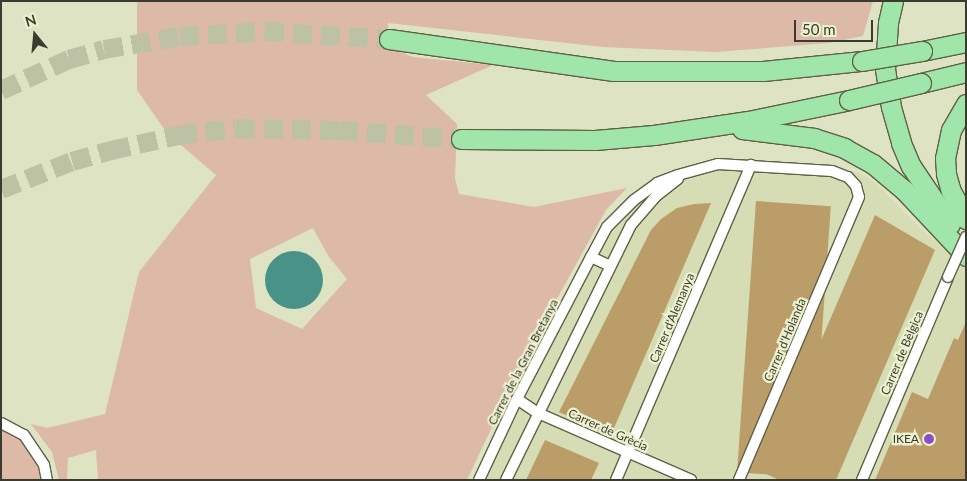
<!DOCTYPE html>
<meta charset="utf-8">
<style>
body{margin:0}
#map{position:relative;width:967px;height:481px;overflow:hidden;background:#dee3c3;font-family:Lato,sans-serif}
div>[style]{position:absolute}
.built>*{inset:0;background:#d6dcb4}
.green>*{inset:0;background:#ddb9a8}
.water>*{inset:0;background:#499287}
.round{border-radius:50%}
.building>*{inset:0;background:#bb9d6a;transform-origin:0 0}
.motorway-tunnel>*{height:19px;margin-top:-9.5px;transform-origin:0;background:repeating-linear-gradient(90deg,#bdc2a5 0 19px,transparent 0 28px)}
.roads{filter:drop-shadow(1px 0 #5e6145) drop-shadow(-1px 0 #5e6145) drop-shadow(0 1px #5e6145) drop-shadow(0 -1px #5e6145)}
.minor>*{height:10px;margin:-5px;padding:0 5px;transform-origin:5px;border-radius:5px;background:#fff}
.motorway>*{height:19px;margin:-9.5px;padding:0 9.5px;transform-origin:9.5px;border-radius:9.5px;background:#a0e5aa}
.bridges{filter:drop-shadow(1px 0 #5e6145) drop-shadow(-1px 0 #5e6145) drop-shadow(0 1px #5e6145) drop-shadow(0 -1px #5e6145)}
.minor-bridge>*{height:10px;margin:-5px;padding:0 5px;transform-origin:5px;border-radius:5px;background:#fff}
.motorway-bridge>*{height:19px;margin:-9.5px;padding:0 9.5px;transform-origin:9.5px;border-radius:9.5px;background:#a0e5aa}
.dots>*{width:14px;height:14px;translate:-50% -50%;box-sizing:border-box;border:2px solid #ecf1cf;border-radius:50%}
span{translate:-50% -50%;white-space:nowrap;text-align:center;line-height:1.15;-webkit-text-stroke:4.5px #ecf1cf;paint-order:stroke}
.street-label{font-size:12px;color:#3b3c2f}
.poi-label{font-size:12px;color:#3b3c2f}
.right{translate:-100% -50%;text-align:right}
.frame{position:absolute;inset:0;border:2px solid #3b3c2f;pointer-events:none}
.north{position:absolute;left:10px;top:10px;width:50px;height:50px;-webkit-text-stroke:4px #ecf1cf;paint-order:stroke;rotate:343deg;font-size:14px;font-weight:700;line-height:20px;text-align:center;color:#3b3c2f}
.north::after{content:'';display:block;margin:auto;width:18px;height:22px;background:#3b3c2f;clip-path:polygon(50% 0,100% 100%,50% 72%,0 100%)}
.scale{position:absolute;left:794px;top:20px;width:79px;height:22px;box-sizing:border-box;border:2px solid #3b3c2f;border-top:0;padding-left:6px;font-size:15px;line-height:18px;white-space:nowrap;color:#3b3c2f;-webkit-text-stroke:4px #ecf1cf;paint-order:stroke}
</style>
<div id="map">
<div class="built">
<div style="clip-path:polygon(745px 162px,858px 172px,879px 186px,921px 229px,955px 258px,966px 239px,966px 480px,484px 480px,606px 236px,647px 194px,667px 182px)"></div>
</div>
<div class="green">
<div style="clip-path:polygon(evenodd,137px 1px,873px 1px,863px 36px,829px 43px,716px 52px,603px 47px,388px 23px,389px 47px,413px 57px,493px 65px,426px 95px,457px 124px,455px 179px,459px 194px,534px 207px,627px 188px,606px 210px,527px 353px,467px 480px,98px 480px,96px 450px,68px 458px,67px 480px,59px 480px,52px 452px,31px 424px,47px 428px,105px 414px,139px 272px,216px 175px,167px 133px,137px 90px,137px 1px,313px 228px,329px 257px,347px 279px,302px 329px,256px 308px,250px 259px,313px 228px)"></div>
<div style="clip-path:polygon(1px 430px,18px 437px,30px 449px,37px 461px,42px 480px,1px 480px)"></div>
</div>
<div class="water">
<div class="round" style="left:265px;top:251px;width:58px;height:58px"></div>
</div>
<div class="building">
<div style="left:756px;top:201px;width:75px;height:272px;rotate:4deg"></div>
<div style="clip-path:polygon(711px 203px,611px 435px,559px 412px,651px 230px,661px 219px,677px 208px,694px 204px)"></div>
<div style="clip-path:polygon(875px 215px,935px 250px,836px 480px,779px 480px,764px 473px)"></div>
<div style="clip-path:polygon(966px 322px,966px 480px,875px 480px,912px 392px,928px 399px,954px 338px,958px 340px)"></div>
<div style="clip-path:polygon(545px 440px,599px 463px,591px 480px,526px 480px)"></div>
</div>
<div class="motorway-tunnel">
<div style="left:1px;top:90px;width:75px;rotate:-24.5deg"></div>
<div style="left:69px;top:59px;width:36px;rotate:-16deg"></div>
<div style="left:104px;top:49px;width:77px;rotate:-9.7deg"></div>
<div style="left:180px;top:36px;width:85px;rotate:-3.4deg"></div>
<div style="left:265px;top:31px;width:124px;rotate:3.7deg"></div>
<div style="left:1px;top:189px;width:76px;rotate:-21.5deg"></div>
<div style="left:72px;top:161px;width:41px;rotate:-15.8deg"></div>
<div style="left:111px;top:150px;width:69px;rotate:-12.6deg"></div>
<div style="left:178px;top:135px;width:58px;rotate:-6.9deg"></div>
<div style="left:236px;top:128px;width:103px;rotate:1.1deg"></div>
<div style="left:339px;top:130px;width:122px;rotate:4.2deg"></div>
</div>
<div class="roads">
<div class="minor">
<div style="left:591px;top:257px;width:21px;rotate:25deg"></div>
<div style="left:517px;top:399px;width:25px;rotate:34deg"></div>
<div style="left:538px;top:413px;width:167px;rotate:23.6deg"></div>
<div style="left:1px;top:423px;width:26px;rotate:28deg"></div>
<div style="left:24px;top:435px;width:36px;rotate:56deg"></div>
<div style="left:44px;top:465px;width:15px;rotate:79deg"></div>
<div style="left:479px;top:480px;width:89px;rotate:-64.9deg"></div>
<div style="left:517px;top:399px;width:160px;rotate:-62.5deg"></div>
<div style="left:591px;top:257px;width:34px;rotate:-62deg"></div>
<div style="left:607px;top:227px;width:38px;rotate:-45deg"></div>
<div style="left:634px;top:200px;width:29px;rotate:-36deg"></div>
<div style="left:657px;top:183px;width:22px;rotate:-21deg"></div>
<div style="left:678px;top:175px;width:41px;rotate:-15.4deg"></div>
<div style="left:718px;top:164px;width:114px;rotate:3.5deg"></div>
<div style="left:832px;top:171px;width:17px;rotate:21deg"></div>
<div style="left:848px;top:177px;width:12px;rotate:48deg"></div>
<div style="left:856px;top:186px;width:11px;rotate:75deg"></div>
<div style="left:859px;top:197px;width:307px;rotate:113deg"></div>
<div style="left:506px;top:480px;width:284px;rotate:-63.9deg"></div>
<div style="left:631px;top:225px;width:38px;rotate:-49deg"></div>
<div style="left:656px;top:196px;width:28px;rotate:-38deg"></div>
<div style="left:616px;top:480px;width:343px;rotate:-66.8deg"></div>
<div style="left:862px;top:480px;width:220px;rotate:-67deg"></div>
</div>
<div class="motorway">
<div style="left:893px;top:1px;width:23px;rotate:103deg"></div>
<div style="left:888px;top:23px;width:46px;rotate:93.7deg"></div>
<div style="left:885px;top:69px;width:38px;rotate:81deg"></div>
<div style="left:891px;top:107px;width:37px;rotate:74deg"></div>
<div style="left:901px;top:143px;width:25px;rotate:67deg"></div>
<div style="left:911px;top:166px;width:70px;rotate:56.1deg"></div>
<div style="left:389px;top:39px;width:227px;rotate:8.1deg"></div>
<div style="left:614px;top:71px;width:149px"></div>
<div style="left:763px;top:71px;width:100px;rotate:-5.8deg"></div>
<div style="left:922px;top:51px;width:45px;rotate:-11.6deg"></div>
<div style="left:921px;top:83px;width:46px;rotate:-13.7deg"></div>
<div style="left:966px;top:104px;width:30px;rotate:120deg"></div>
<div style="left:951px;top:130px;width:29px;rotate:102deg"></div>
<div style="left:945px;top:158px;width:16px;rotate:86deg"></div>
<div style="left:946px;top:174px;width:18px;rotate:74deg"></div>
<div style="left:951px;top:191px;width:32px;rotate:62deg"></div>
<div style="left:742px;top:129px;width:73px;rotate:7.1deg"></div>
<div style="left:814px;top:138px;width:32px;rotate:18deg"></div>
<div style="left:844px;top:148px;width:33px;rotate:29deg"></div>
<div style="left:873px;top:164px;width:40px;rotate:40deg"></div>
<div style="left:904px;top:190px;width:91px;rotate:46.8deg"></div>
<div style="left:461px;top:139px;width:134px;rotate:0.4deg"></div>
<div style="left:595px;top:140px;width:59px;rotate:-4.8deg"></div>
<div style="left:654px;top:135px;width:95px;rotate:-8.5deg"></div>
<div style="left:748px;top:121px;width:103px;rotate:-11.7deg"></div>
</div>
</div>
<div class="bridges">
<div class="minor-bridge">
<div style="left:948px;top:277px;width:44px;rotate:-65.8deg"></div>
</div>
<div class="motorway-bridge">
<div style="left:862px;top:61px;width:61px;rotate:-9.5deg"></div>
<div style="left:849px;top:100px;width:74px;rotate:-13.3deg"></div>
</div>
</div>
<div class="dots">
<div style="left:929px;top:439px;background:#8a4fc5"></div>
</div>
<div class="street-label">
<span style="left:672px;top:318px;rotate:-67deg">Carrer d'Alemanya</span>
<span style="left:785px;top:340px;rotate:-67deg">Carrer d'Holanda</span>
<span style="left:902px;top:353px;rotate:-67deg">Carrer de Bèlgica</span>
<span style="left:523px;top:362px;rotate:-63deg">Carrer de la Gran Bretanya</span>
<span style="left:608px;top:430px;rotate:24deg">Carrer de Grècia</span>
</div>
<div class="poi-label">
<span class="right" style="left:919px;top:439px">IKEA</span>
</div>
<div class="frame"></div>
<div class="north">N</div>
<div class="scale">50 m</div>
</div>
